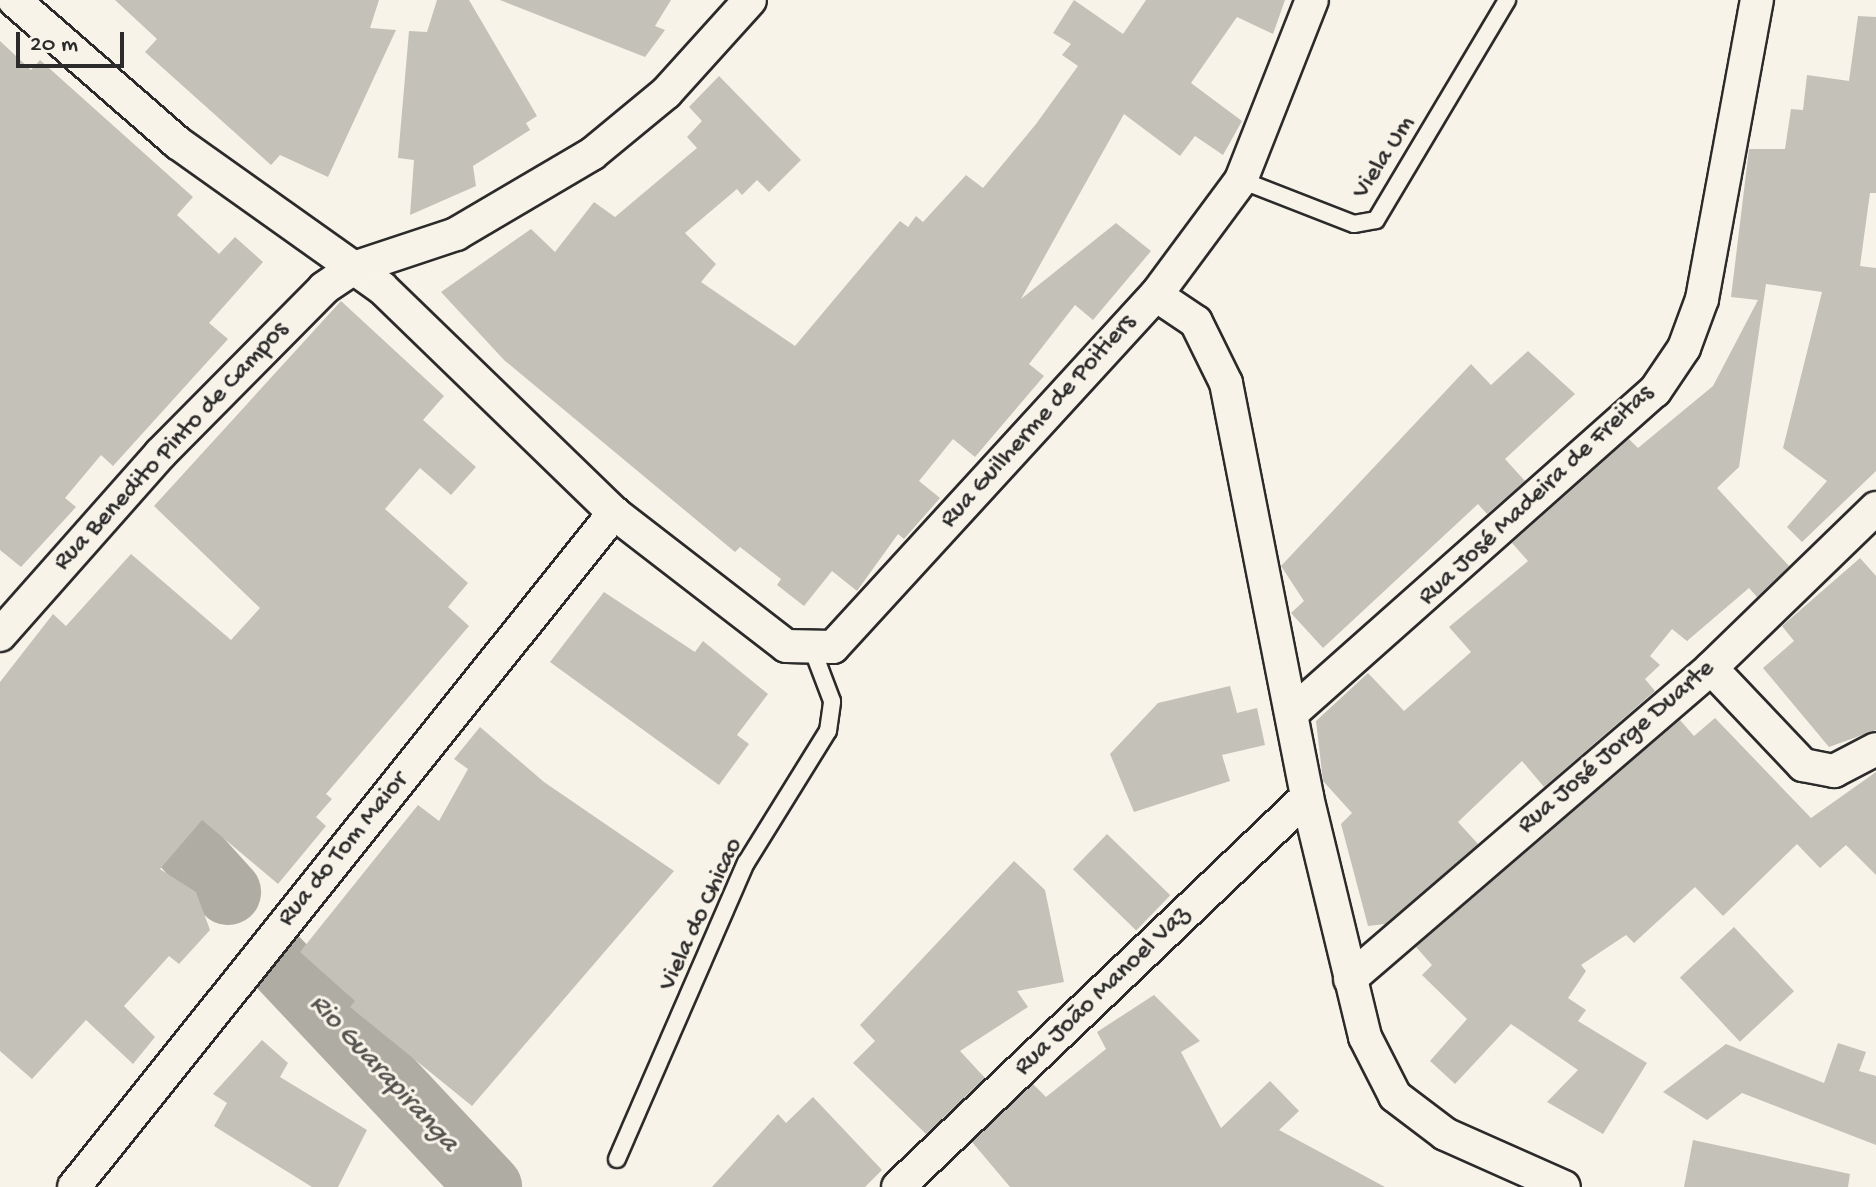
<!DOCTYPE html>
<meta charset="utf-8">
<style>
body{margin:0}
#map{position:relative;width:1876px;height:1187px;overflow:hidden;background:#f7f3e8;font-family:"Gochi Hand",sans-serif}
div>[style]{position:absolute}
.river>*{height:66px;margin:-33px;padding:0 33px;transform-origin:33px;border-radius:33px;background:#afaca4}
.building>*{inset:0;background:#c4c1b9;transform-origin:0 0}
.roads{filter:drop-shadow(2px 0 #2b2b2b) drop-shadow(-2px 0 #2b2b2b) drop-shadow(0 2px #2b2b2b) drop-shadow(0 -2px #2b2b2b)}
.lane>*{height:16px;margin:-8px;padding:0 8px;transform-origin:8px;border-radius:8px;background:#f7f3e8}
.street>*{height:32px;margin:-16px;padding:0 16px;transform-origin:16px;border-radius:16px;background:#f7f3e8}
span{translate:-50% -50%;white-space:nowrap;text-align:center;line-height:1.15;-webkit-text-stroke:6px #f7f3e8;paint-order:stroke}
.street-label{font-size:26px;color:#2b2b2b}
.water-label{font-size:28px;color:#53524f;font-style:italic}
.scale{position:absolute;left:16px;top:32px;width:108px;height:36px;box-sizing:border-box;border:4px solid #2b2b2b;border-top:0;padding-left:10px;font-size:24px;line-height:28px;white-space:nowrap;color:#2b2b2b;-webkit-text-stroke:6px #f7f3e8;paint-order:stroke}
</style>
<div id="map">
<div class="river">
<div style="left:122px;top:775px;width:158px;rotate:47.8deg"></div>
<div style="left:277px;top:961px;width:310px;rotate:46.8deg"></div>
</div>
<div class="building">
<div style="clip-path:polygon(115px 0,379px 0,370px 28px,396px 30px,328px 177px,280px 155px,271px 165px,145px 52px,157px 39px)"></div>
<div style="clip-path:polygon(437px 0,469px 0,537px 116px,526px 123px,530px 130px,473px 166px,476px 186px,410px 215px,414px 160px,398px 158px,409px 31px,427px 32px)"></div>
<div style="clip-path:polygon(500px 0,671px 0,655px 26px,665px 30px,645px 57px)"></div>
<div style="clip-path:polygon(1074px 0,1123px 34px,1146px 0,1285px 0,1273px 34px,1237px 17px,1191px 83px,1242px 121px,1223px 155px,1195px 136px,1180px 156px,1124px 114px,1021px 299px,1116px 223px,1151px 251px,1093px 320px,1075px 305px,1029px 364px,1044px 376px,975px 457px,953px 439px,919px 481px,940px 498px,904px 539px,898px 534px,857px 591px,832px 571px,804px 606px,777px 585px,781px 579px,740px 547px,735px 552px,504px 360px,441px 292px,531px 229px,555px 252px,594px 202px,615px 217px,697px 148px,687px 137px,702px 121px,689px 107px,719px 76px,801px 160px,769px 192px,757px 180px,742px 195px,737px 189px,685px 233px,716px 264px,701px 282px,795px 346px,900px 221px,908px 227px,916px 216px,923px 222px,966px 175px,983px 188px,1036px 124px,1078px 66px,1062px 55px,1071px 44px,1053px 33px)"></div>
<div style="clip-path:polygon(1858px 16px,1876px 17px,1876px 193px,1870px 193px,1860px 266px,1876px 268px,1876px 471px,1802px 542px,1787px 527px,1827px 481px,1783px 448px,1822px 292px,1766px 284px,1739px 467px,1717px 488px,1789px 566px,1757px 597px,1749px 588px,1687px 641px,1672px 629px,1650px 656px,1660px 665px,1645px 679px,1655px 691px,1544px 787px,1522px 761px,1458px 822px,1478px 844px,1385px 924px,1368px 926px,1341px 824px,1352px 813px,1323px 781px,1316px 721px,1368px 673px,1404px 711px,1471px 652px,1449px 627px,1528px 561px,1512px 543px,1629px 439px,1638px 448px,1713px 386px,1758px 300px,1731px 297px,1749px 149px,1785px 149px,1791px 109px,1803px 110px,1807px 75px,1849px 81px)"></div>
<div style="clip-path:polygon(0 41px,31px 70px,40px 60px,193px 197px,177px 215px,219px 254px,235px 237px,263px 262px,209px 323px,228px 339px,113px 466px,101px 455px,65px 498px,76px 507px,21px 567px,0 550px)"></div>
<div style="clip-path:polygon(341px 301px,444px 396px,423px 420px,476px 467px,451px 495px,420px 468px,385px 509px,468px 583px,448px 607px,469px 626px,326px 794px,332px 799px,316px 817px,326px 826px,278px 884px,202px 820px,160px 869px,196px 892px,210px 930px,179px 964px,169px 956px,124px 1006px,155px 1037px,133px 1064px,86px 1020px,32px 1079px,0 1051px,0 682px,53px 614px,66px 626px,131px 554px,231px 640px,260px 608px,154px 506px)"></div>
<div style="clip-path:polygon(1528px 351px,1575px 394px,1505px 459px,1525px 481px,1487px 514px,1478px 504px,1323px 648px,1291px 613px,1304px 601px,1281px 566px,1471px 364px,1491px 385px)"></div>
<div style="clip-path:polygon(1860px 558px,1876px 576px,1876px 730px,1829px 747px,1763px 668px,1794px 641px,1782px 626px)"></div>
<div style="clip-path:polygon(604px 592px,695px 652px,703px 641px,768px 694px,737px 735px,749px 744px,719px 785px,550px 662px)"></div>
<div style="clip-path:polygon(1230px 686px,1237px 713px,1257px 708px,1265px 745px,1222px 755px,1230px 781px,1134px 812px,1110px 754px,1158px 703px)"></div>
<div style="clip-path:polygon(1715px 718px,1811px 818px,1876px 772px,1876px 875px,1846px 845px,1820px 868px,1797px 844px,1723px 916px,1695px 887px,1634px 943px,1626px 935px,1581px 965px,1586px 971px,1568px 998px,1586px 1010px,1578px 1021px,1647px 1063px,1603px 1134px,1547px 1102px,1578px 1070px,1511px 1024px,1455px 1084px,1430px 1061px,1467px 1019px,1422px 975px,1432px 965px,1416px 947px,1680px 720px,1694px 736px)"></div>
<div style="clip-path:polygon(480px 727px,544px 782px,674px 871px,472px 1106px,350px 1007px,355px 1001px,300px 952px,418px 805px,439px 821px,468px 769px,454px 759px)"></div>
<div style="left:1107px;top:834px;width:88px;height:49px;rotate:44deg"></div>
<div style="clip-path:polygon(1014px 861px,1045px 890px,1064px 982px,1017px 991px,1028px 1007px,960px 1051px,985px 1078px,926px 1134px,853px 1063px,875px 1041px,860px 1025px)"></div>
<div style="left:1734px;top:927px;width:88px;height:74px;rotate:47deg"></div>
<div style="clip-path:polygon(1154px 995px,1200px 1041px,1181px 1052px,1221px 1128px,1270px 1081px,1299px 1111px,1279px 1130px,1385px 1187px,1010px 1187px,972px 1142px,1033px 1084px,1046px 1097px,1106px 1049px,1097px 1032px)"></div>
<div style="clip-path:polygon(262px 1040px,288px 1063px,280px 1077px,367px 1130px,338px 1187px,312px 1187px,214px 1126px,227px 1103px,213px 1094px)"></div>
<div style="clip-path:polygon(1838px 1043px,1866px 1052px,1859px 1071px,1876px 1076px,1876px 1145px,1742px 1093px,1707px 1120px,1663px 1092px,1726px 1044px,1824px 1083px)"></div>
<div style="clip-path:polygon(813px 1097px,882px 1170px,865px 1187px,712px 1187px,778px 1114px,786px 1123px)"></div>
<div style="clip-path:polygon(1693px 1140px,1850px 1174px,1848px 1187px,1684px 1187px)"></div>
</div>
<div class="roads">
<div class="lane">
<div style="left:1241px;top:180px;width:121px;rotate:21.3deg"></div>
<div style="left:1354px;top:224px;width:22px;rotate:-10deg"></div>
<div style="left:1376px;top:220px;width:256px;rotate:-59.2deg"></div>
<div style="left:617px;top:1159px;width:323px;rotate:-66.5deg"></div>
<div style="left:746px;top:863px;width:155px;rotate:-58.2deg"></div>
<div style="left:828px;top:731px;width:30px;rotate:-82deg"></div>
<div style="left:832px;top:701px;width:53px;rotate:-110.8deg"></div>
</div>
<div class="street">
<div style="left:14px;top:0;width:218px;rotate:41.1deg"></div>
<div style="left:178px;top:143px;width:250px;rotate:35.4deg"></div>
<div style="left:382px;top:288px;width:323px;rotate:44.1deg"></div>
<div style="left:614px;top:513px;width:217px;rotate:37.7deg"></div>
<div style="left:786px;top:646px;width:47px;rotate:1.2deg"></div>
<div style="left:833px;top:647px;width:478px;rotate:-47.5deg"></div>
<div style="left:1156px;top:295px;width:48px;rotate:34deg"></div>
<div style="left:1196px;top:322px;width:68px;rotate:63.8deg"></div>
<div style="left:1226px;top:383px;width:422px;rotate:78.9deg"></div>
<div style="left:1307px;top:797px;width:247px;rotate:76.4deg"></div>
<div style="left:1365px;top:1037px;width:66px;rotate:63deg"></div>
<div style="left:1395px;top:1096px;width:63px;rotate:37.2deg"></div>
<div style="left:1445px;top:1134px;width:130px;rotate:24deg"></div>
<div style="left:1156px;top:295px;width:143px;rotate:-53.5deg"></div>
<div style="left:1241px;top:180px;width:193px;rotate:-68.5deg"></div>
<div style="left:0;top:635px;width:242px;rotate:-48.5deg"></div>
<div style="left:160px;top:454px;width:233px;rotate:-45.3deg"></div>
<div style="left:324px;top:288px;width:36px;rotate:-34deg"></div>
<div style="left:354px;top:268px;width:108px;rotate:-18.4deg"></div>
<div style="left:456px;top:234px;width:158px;rotate:-30.5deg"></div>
<div style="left:592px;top:154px;width:96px;rotate:-39.5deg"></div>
<div style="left:666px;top:93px;width:125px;rotate:-47.9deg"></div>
<div style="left:1711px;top:668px;width:134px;rotate:46.5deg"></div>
<div style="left:1803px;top:765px;width:32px;rotate:11deg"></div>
<div style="left:1834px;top:771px;width:47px;rotate:-27.6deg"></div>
<div style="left:1293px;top:712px;width:484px;rotate:-41.6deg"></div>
<div style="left:1655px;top:391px;width:52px;rotate:-56deg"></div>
<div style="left:1684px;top:348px;width:52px;rotate:-69.8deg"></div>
<div style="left:1702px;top:299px;width:304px;rotate:-79.6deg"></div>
<div style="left:1350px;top:979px;width:476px;rotate:-40.7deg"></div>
<div style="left:1711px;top:668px;width:230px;rotate:-44.1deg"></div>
<div style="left:74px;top:1187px;width:864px;rotate:-51.3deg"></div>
<div style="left:898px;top:1187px;width:565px;rotate:-43.64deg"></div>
</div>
</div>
<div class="street-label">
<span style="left:1385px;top:158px;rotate:-57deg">Viela Um</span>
<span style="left:1039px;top:422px;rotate:-48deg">Rua Guilherme de Poitiers</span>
<span style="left:172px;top:447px;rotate:-47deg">Rua Benedito Pinto de Campos</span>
<span style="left:1537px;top:496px;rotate:-43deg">Rua José Madeira de Freitas</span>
<span style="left:1617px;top:748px;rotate:-41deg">Rua José Jorge Duarte</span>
<span style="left:344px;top:850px;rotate:-51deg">Rua do Tom Maior</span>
<span style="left:702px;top:915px;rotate:-65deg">Viela do Chicao</span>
<span style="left:1103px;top:992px;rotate:-44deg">Rua João Manoel Vaz</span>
</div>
<div class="water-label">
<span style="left:383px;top:1074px;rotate:47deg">Rio Guarapiranga</span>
</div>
<div class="scale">20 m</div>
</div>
